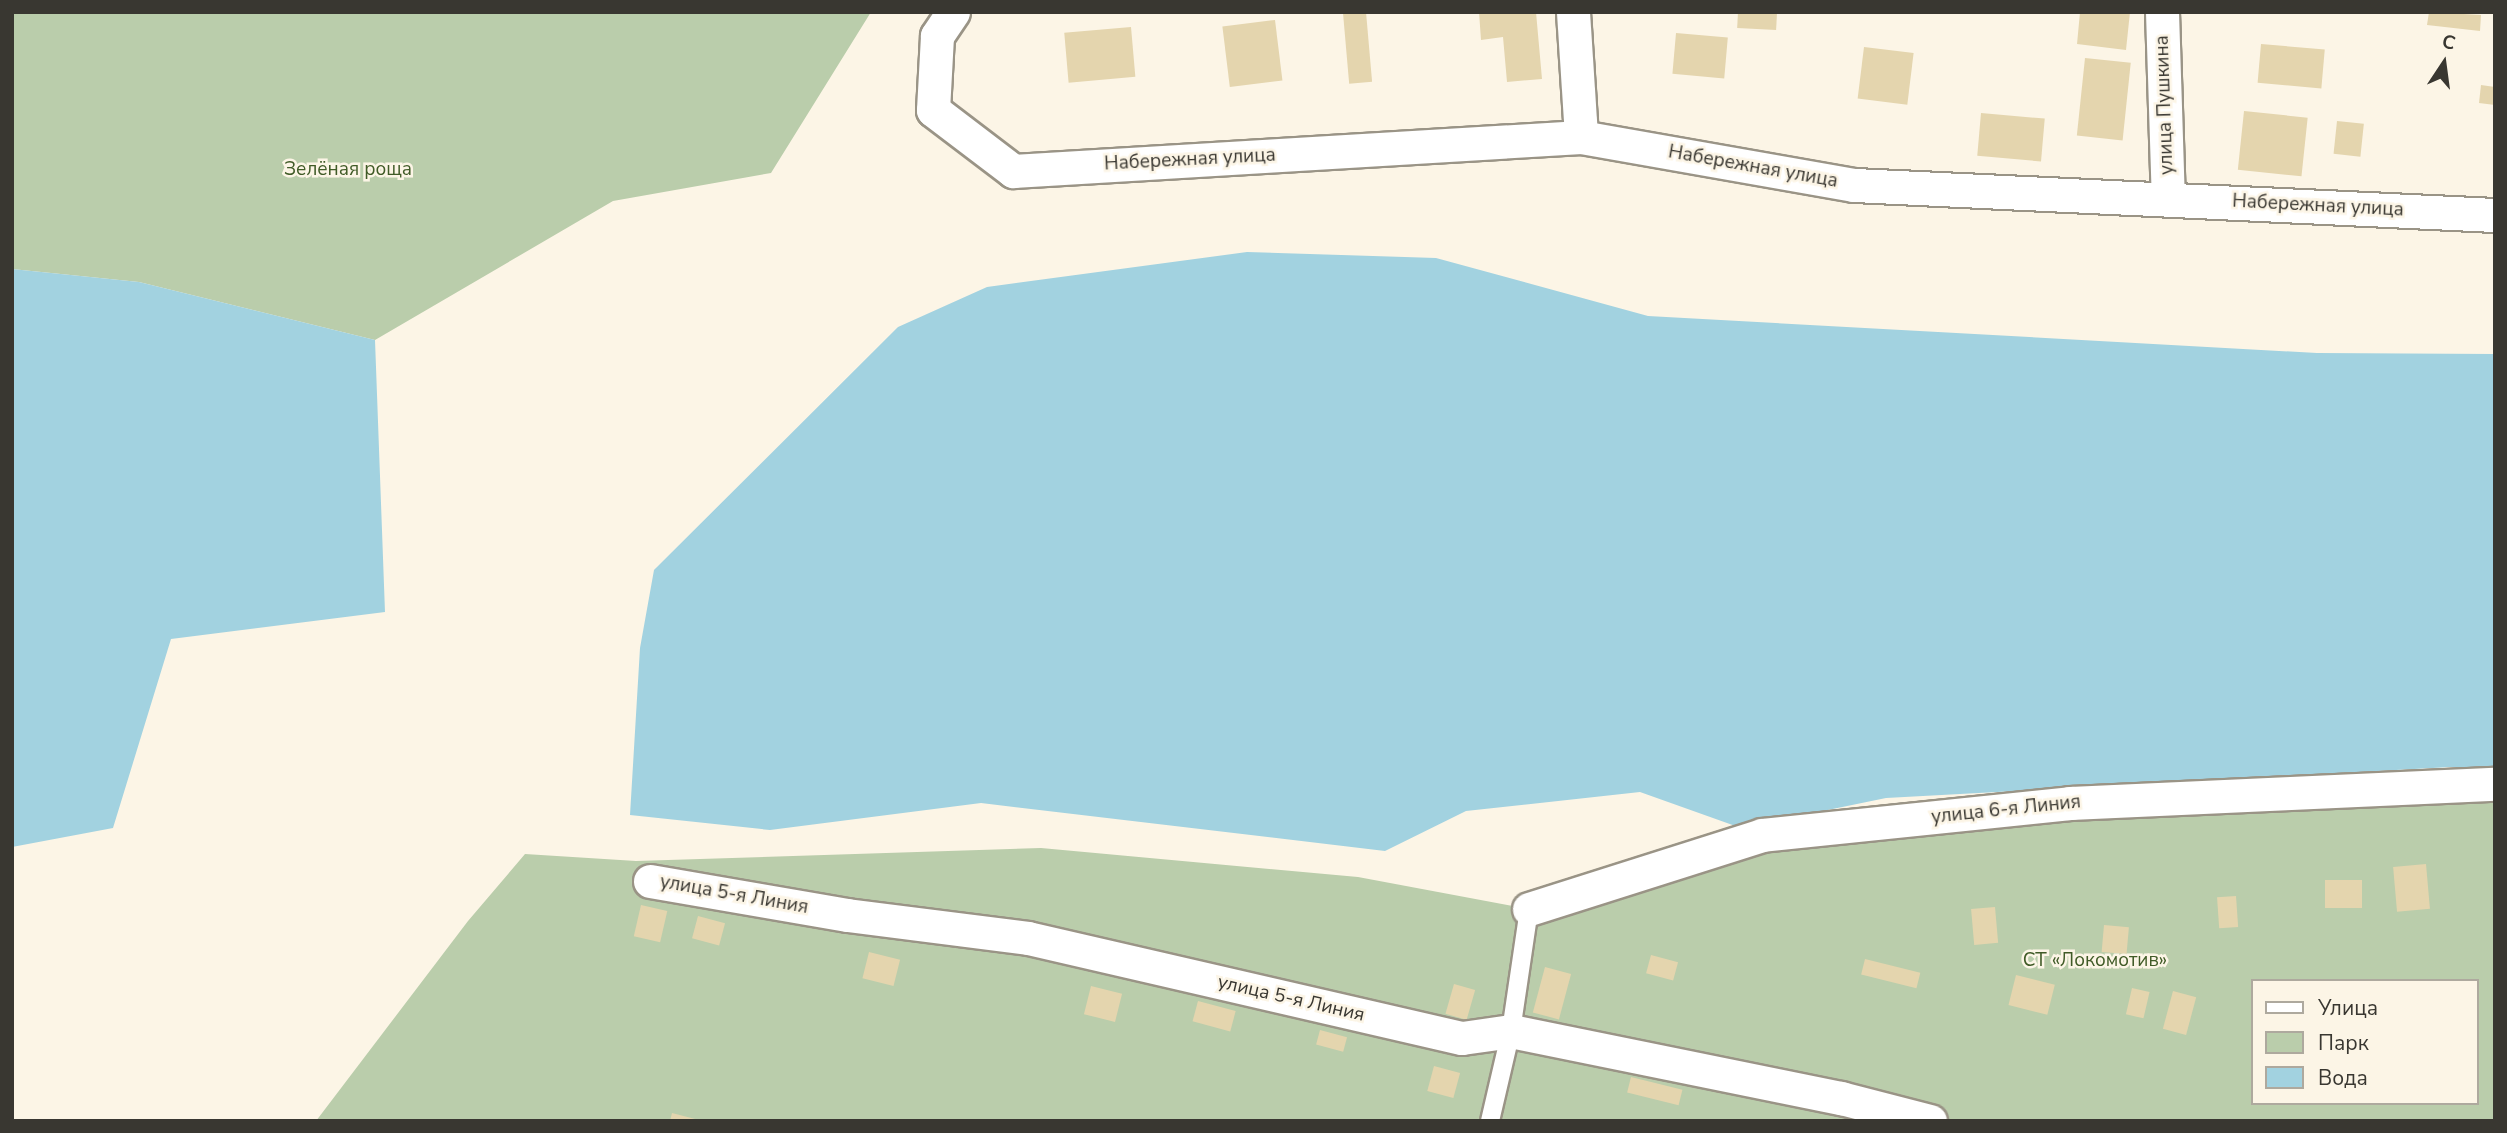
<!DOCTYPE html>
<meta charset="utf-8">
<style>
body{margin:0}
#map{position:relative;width:2507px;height:1133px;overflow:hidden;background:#fcf5e6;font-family:"Nunito Sans",sans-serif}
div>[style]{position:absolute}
.green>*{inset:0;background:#bacdab}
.water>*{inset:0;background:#a2d2e0}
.building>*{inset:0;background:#e4d5ae;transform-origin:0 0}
.roads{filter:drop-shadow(2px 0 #9a9486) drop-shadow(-2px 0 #9a9486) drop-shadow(0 2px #9a9486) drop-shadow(0 -2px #9a9486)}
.lane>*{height:18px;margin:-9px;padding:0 9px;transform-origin:9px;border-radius:9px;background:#fff}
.street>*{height:33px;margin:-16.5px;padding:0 16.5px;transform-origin:16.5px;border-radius:16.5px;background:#fff}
span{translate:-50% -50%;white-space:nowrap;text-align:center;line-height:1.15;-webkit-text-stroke:5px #fcf5e6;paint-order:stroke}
.street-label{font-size:19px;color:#393731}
.park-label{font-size:19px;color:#405b27}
.frame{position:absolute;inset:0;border:14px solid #393731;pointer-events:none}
.legend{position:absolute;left:2251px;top:979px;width:228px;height:126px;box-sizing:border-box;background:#fcf5e6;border:2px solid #aea99e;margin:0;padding:9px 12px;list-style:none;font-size:21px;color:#393731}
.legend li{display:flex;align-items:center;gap:14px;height:35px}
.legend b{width:35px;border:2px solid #aea99e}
.north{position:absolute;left:2409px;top:28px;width:70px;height:70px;-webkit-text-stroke:5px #fcf5e6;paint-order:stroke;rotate:13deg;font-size:19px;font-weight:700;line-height:28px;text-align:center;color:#393731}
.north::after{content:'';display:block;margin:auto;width:24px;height:32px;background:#393731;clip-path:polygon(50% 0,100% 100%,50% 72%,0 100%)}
</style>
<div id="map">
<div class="green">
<div style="clip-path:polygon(12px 12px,871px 12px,771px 173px,613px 201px,375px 340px,139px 282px,12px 269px)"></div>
<div style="clip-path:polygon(evenodd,2495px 784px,2495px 1121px,316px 1121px,468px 921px,525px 854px,636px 861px,1041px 848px,1358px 877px,1529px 909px,1762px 835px,2495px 784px,2253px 981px,2477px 981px,2477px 1103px,2253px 1103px,2253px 981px)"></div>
</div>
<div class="water">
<div style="clip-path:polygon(1247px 252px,1436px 258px,1648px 316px,2317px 353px,2495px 354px,2495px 770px,2451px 767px,1886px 798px,1741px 828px,1640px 792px,1466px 811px,1385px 851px,981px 803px,770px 830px,630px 815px,640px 648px,654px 570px,898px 327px,987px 287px)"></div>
<div style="clip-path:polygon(12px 269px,139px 282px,375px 340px,385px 612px,171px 639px,113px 828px,12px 847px)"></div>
</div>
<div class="building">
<div style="left:1366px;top:12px;width:70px;height:23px;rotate:85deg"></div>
<div style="clip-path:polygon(1479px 12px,1536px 12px,1542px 79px,1507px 82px,1503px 37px,1481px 40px)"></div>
<div style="left:1738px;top:12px;width:39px;height:16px;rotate:3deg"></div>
<div style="clip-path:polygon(2080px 12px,2130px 12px,2126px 50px,2077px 44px)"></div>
<div style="clip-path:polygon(2429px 12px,2481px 15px,2480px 31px,2427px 25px)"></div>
<div style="left:1275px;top:20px;width:61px;height:53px;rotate:83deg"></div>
<div style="left:1131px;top:27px;width:50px;height:67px;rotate:85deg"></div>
<div style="left:1676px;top:33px;width:52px;height:41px;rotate:5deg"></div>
<div style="left:2261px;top:44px;width:64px;height:39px;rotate:5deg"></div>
<div style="left:1864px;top:47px;width:50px;height:52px;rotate:7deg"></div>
<div style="left:2085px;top:58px;width:46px;height:78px;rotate:6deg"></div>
<div style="clip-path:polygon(2481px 85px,2495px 87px,2495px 105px,2479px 103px)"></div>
<div style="left:2244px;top:111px;width:64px;height:59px;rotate:6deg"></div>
<div style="left:1981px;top:113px;width:64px;height:43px;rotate:5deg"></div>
<div style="left:2337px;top:121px;width:27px;height:33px;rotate:6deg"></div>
<div style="left:2426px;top:864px;width:45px;height:33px;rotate:85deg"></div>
<div style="left:2325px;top:880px;width:37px;height:28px"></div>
<div style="left:2236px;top:896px;width:31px;height:19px;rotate:86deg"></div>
<div style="left:641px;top:905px;width:27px;height:32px;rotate:13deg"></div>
<div style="left:1995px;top:907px;width:36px;height:24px;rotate:85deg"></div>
<div style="left:698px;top:916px;width:28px;height:23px;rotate:15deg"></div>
<div style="left:2104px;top:925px;width:25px;height:27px;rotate:5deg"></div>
<div style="left:869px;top:952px;width:32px;height:27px;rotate:14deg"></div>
<div style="left:1651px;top:955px;width:28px;height:19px;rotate:15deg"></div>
<div style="left:1865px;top:959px;width:57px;height:16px;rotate:14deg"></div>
<div style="left:1545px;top:967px;width:27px;height:47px;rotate:15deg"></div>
<div style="left:2016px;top:975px;width:40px;height:31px;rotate:14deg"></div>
<div style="left:1454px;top:984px;width:22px;height:31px;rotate:16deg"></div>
<div style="left:1091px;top:986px;width:32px;height:29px;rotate:14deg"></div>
<div style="left:2132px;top:988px;width:18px;height:27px;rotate:13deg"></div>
<div style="left:2173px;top:991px;width:24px;height:39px;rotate:15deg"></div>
<div style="left:1198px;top:1001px;width:39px;height:21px;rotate:15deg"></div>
<div style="left:1320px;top:1030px;width:28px;height:15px;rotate:15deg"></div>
<div style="left:1434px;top:1066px;width:27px;height:26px;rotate:15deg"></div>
<div style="left:1631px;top:1077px;width:53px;height:16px;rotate:14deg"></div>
<div style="clip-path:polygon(672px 1113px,699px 1120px,699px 1121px,670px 1121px)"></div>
</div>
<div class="roads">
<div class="lane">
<div style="left:1490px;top:1121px;width:92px;rotate:-76.9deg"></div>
<div style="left:1511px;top:1031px;width:123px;rotate:-81.6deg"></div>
</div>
<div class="street">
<div style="left:953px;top:12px;width:29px;rotate:124deg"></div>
<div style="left:937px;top:36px;width:74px;rotate:93.1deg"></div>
<div style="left:933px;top:110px;width:101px;rotate:37.3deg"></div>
<div style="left:1013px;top:171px;width:569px;rotate:-3.43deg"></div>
<div style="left:1581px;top:137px;width:277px;rotate:10deg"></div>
<div style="left:1854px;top:185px;width:642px;rotate:2.68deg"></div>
<div style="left:1573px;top:12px;width:125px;rotate:86.3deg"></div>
<div style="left:2162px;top:12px;width:187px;rotate:88.2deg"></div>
<div style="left:650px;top:881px;width:200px;rotate:9.8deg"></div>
<div style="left:847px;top:915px;width:182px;rotate:7.2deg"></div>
<div style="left:1028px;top:938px;width:445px;rotate:13deg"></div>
<div style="left:1462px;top:1038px;width:49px;rotate:-8.1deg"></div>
<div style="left:1511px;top:1031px;width:337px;rotate:11.5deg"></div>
<div style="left:1841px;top:1098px;width:92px;rotate:14.5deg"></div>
<div style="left:1529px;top:909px;width:244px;rotate:-17.6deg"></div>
<div style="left:1762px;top:835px;width:310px;rotate:-5.9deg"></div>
<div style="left:2070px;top:803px;width:425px;rotate:-2.6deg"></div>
</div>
</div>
<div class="street-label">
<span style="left:2165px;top:105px;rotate:-92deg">улица Пушкина</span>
<span style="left:1190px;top:160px;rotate:-3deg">Набережная улица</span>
<span style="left:1753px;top:167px;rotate:10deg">Набережная улица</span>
<span style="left:2318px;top:206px;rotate:3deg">Набережная улица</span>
<span style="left:2006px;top:810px;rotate:-6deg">улица 6-я Линия</span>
<span style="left:734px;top:895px;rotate:10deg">улица 5-я Линия</span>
<span style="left:1291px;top:999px;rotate:13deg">улица 5-я Линия</span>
</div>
<div class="park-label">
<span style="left:348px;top:170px">Зелёная роща</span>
<span style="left:2095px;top:961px">СТ «Локомотив»</span>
</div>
<div class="frame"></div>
<ul class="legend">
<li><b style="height:9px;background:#fff"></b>Улица</li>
<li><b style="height:19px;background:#bacdab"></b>Парк</li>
<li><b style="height:19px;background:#a2d2e0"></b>Вода</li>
</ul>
<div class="north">С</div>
</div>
